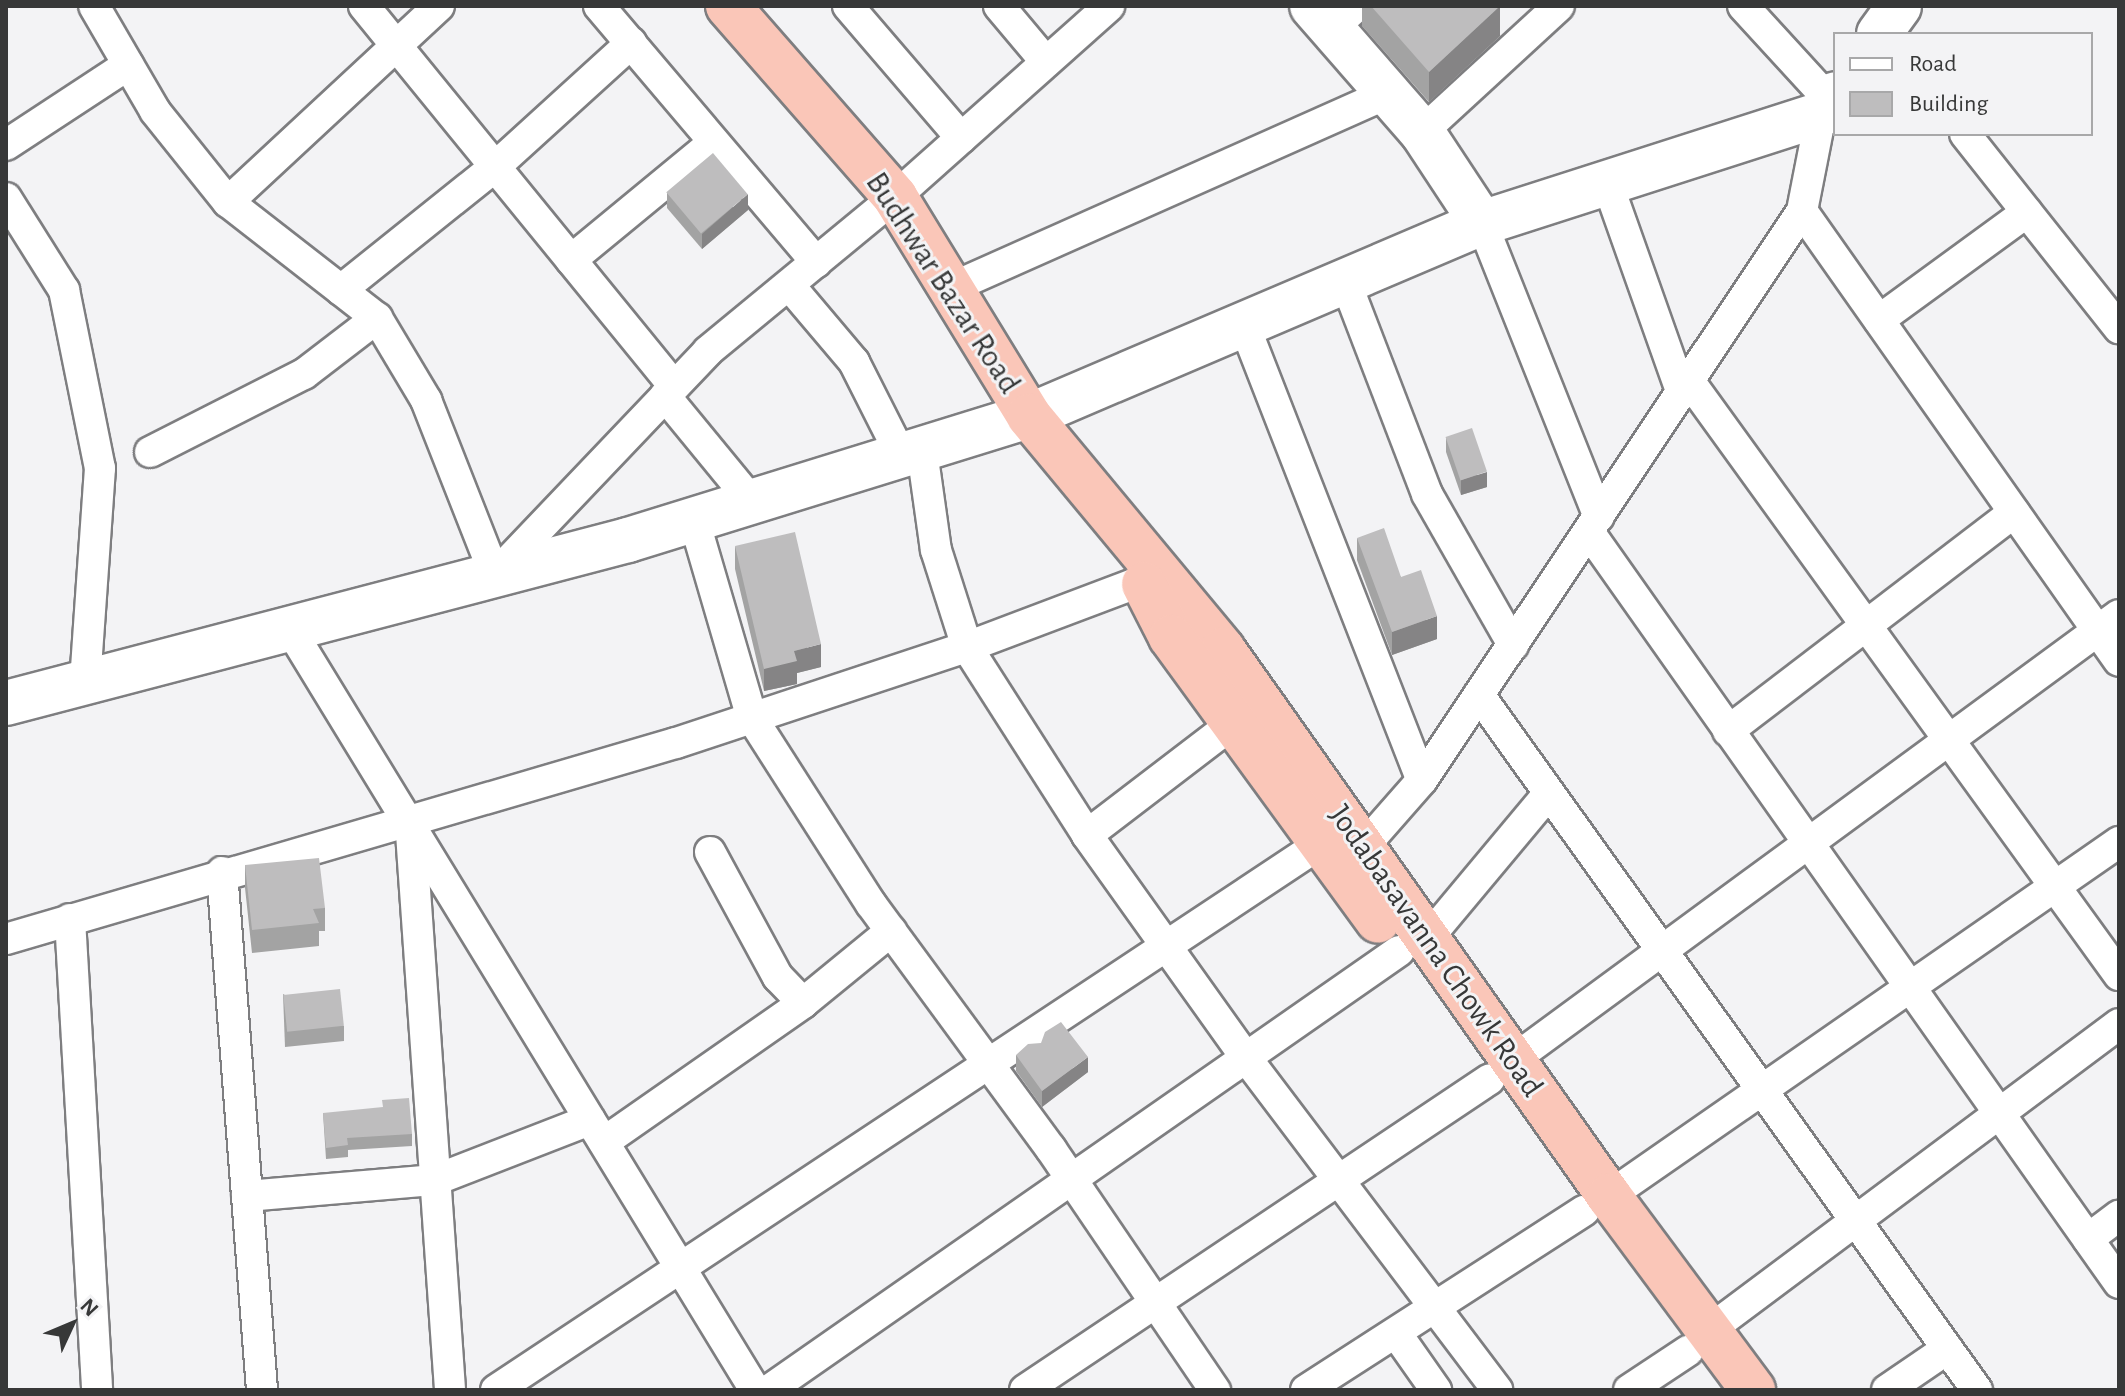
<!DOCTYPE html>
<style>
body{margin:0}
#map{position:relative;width:2125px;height:1396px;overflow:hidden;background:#f3f3f5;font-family:"Alegreya Sans",sans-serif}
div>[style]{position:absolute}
.roads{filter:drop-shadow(2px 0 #7e7e80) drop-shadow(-2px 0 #7e7e80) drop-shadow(0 2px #7e7e80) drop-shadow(0 -2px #7e7e80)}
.street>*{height:30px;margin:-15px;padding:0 15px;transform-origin:15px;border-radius:15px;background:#fff}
.secondary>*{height:44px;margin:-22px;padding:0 22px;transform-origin:22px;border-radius:22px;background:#fff}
.highway>*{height:44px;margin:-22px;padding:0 22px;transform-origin:22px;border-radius:22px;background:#fac6b8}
.wall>*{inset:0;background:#a3a3a3}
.shaded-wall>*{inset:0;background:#858485}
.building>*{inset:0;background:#bebdbe;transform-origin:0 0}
span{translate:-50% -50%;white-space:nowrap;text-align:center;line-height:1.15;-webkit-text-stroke:6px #f3f3f5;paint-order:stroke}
.street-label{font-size:32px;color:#373838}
.frame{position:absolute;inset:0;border:8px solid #373838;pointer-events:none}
.legend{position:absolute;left:1833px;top:32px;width:260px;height:104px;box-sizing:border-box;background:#f3f3f5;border:2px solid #a8a8a9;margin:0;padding:10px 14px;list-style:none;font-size:24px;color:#373838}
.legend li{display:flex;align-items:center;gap:16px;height:40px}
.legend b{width:40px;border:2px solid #a8a8a9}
.north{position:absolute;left:32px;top:1284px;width:80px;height:80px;-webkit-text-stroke:6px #f3f3f5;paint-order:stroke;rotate:46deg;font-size:22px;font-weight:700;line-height:32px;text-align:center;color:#373838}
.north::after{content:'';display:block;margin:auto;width:28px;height:36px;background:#373838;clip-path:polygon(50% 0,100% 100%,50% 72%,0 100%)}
</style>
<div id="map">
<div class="roads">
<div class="street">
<div style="left:94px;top:6px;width:121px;rotate:59.8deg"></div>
<div style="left:155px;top:111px;width:117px;rotate:51.3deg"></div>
<div style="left:228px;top:202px;width:189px;rotate:37.9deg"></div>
<div style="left:377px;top:318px;width:96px;rotate:59.1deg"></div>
<div style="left:426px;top:400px;width:188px;rotate:68.5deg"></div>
<div style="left:495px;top:575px;width:309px;rotate:-46.4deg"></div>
<div style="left:708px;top:351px;width:242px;rotate:-39.5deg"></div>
<div style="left:895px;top:197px;width:287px;rotate:-41.7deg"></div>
<div style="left:364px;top:6px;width:490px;rotate:50.8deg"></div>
<div style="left:599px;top:6px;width:336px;rotate:49.7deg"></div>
<div style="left:848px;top:6px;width:174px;rotate:49.4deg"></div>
<div style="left:999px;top:6px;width:73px;rotate:50deg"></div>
<div style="left:1743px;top:6px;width:129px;rotate:47.5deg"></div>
<div style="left:1332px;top:29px;width:34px;rotate:-43deg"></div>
<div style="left:1422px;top:132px;width:186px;rotate:-42.6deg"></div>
<div style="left:1965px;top:134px;width:248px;rotate:51.6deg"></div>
<div style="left:6px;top:145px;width:146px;rotate:-33.3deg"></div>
<div style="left:1607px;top:182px;width:225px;rotate:70.5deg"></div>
<div style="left:6px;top:198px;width:109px;rotate:57.8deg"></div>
<div style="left:64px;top:290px;width:182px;rotate:78.6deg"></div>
<div style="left:100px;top:468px;width:216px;rotate:94deg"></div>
<div style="left:228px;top:202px;width:288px;rotate:-42.9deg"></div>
<div style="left:1802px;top:211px;width:550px;rotate:54.84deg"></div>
<div style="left:1482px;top:223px;width:316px;rotate:68.3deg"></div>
<div style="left:571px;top:260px;width:185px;rotate:-39.5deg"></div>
<div style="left:1346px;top:283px;width:226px;rotate:69deg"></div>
<div style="left:1427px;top:494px;width:174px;rotate:60.3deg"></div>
<div style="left:789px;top:285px;width:101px;rotate:49.8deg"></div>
<div style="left:854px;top:362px;width:106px;rotate:63.2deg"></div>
<div style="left:953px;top:287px;width:476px;rotate:-24deg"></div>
<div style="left:341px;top:290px;width:198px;rotate:-38.7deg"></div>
<div style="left:496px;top:166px;width:183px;rotate:-42.3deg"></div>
<div style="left:1879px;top:320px;width:183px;rotate:-36.1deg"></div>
<div style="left:1245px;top:327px;width:486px;rotate:68.7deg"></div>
<div style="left:1690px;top:382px;width:732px;rotate:54.12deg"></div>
<div style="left:665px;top:396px;width:137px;rotate:50.6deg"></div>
<div style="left:922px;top:451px;width:100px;rotate:82deg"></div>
<div style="left:936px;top:550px;width:102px;rotate:72.3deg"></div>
<div style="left:967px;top:647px;width:223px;rotate:57.4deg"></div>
<div style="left:1087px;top:835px;width:275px;rotate:54.5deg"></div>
<div style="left:1247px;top:1059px;width:415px;rotate:52.9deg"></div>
<div style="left:150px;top:452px;width:173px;rotate:-26.9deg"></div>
<div style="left:304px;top:374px;width:92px;rotate:-37.5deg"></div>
<div style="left:694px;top:520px;width:206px;rotate:73.7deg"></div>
<div style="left:752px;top:718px;width:221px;rotate:57.4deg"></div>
<div style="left:871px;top:904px;width:304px;rotate:53.7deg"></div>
<div style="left:1051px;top:1149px;width:292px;rotate:55.8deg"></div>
<div style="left:1589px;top:532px;width:919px;rotate:54.79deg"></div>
<div style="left:290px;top:629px;width:892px;rotate:58.57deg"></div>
<div style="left:1479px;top:695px;width:855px;rotate:54.38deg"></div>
<div style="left:1728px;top:731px;width:360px;rotate:-37.4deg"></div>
<div style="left:411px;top:833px;width:558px;rotate:85.99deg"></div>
<div style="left:1087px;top:835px;width:186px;rotate:-37.4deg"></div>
<div style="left:1364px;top:846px;width:88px;rotate:-48.7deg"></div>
<div style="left:1422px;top:780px;width:684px;rotate:-56.26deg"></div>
<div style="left:1802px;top:211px;width:99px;rotate:-78.9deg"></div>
<div style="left:710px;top:852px;width:142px;rotate:61.5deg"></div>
<div style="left:778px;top:977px;width:36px;rotate:46deg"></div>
<div style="left:222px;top:872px;width:520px;rotate:85.58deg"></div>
<div style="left:70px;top:919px;width:472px;rotate:86.7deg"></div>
<div style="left:6px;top:939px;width:698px;rotate:-16.31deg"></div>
<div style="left:676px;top:743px;width:306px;rotate:-18.3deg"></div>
<div style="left:967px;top:647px;width:187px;rotate:-20.7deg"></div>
<div style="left:1427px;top:939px;width:190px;rotate:-50.1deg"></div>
<div style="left:1513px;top:1060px;width:752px;rotate:-36.29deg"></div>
<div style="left:604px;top:1142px;width:243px;rotate:-34.9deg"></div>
<div style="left:803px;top:1003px;width:114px;rotate:-39.3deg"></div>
<div style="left:247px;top:1196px;width:189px;rotate:-4.9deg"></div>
<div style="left:435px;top:1180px;width:166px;rotate:-21.2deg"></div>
<div style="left:1609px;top:1196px;width:621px;rotate:-34.77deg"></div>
<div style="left:2088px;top:1239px;width:39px;rotate:-37deg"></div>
<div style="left:1708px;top:1331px;width:513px;rotate:-36.76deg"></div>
<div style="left:1396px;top:1333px;width:70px;rotate:54.9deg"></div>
<div style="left:496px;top:1390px;width:992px;rotate:-33.53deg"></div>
<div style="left:769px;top:1390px;width:768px;rotate:-34.87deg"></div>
<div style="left:1025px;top:1390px;width:559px;rotate:-33.78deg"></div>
<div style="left:1306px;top:1390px;width:331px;rotate:-32.8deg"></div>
<div style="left:1629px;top:1390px;width:71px;rotate:-33.5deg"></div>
<div style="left:1887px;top:1390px;width:73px;rotate:-34.3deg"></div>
</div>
<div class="secondary">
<div style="left:1312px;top:6px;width:167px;rotate:48.9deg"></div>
<div style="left:1422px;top:132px;width:109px;rotate:56.6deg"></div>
<div style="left:1879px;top:34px;width:34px;rotate:-54deg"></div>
<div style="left:6px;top:703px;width:643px;rotate:-14.68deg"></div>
<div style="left:628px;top:540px;width:420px;rotate:-17.2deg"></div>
<div style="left:1029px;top:416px;width:492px;rotate:-23.1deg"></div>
<div style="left:1482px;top:223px;width:356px;rotate:-17.8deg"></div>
<div style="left:1821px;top:114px;width:24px;rotate:-55deg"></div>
</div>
<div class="highway">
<div style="left:728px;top:6px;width:254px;rotate:48.8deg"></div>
<div style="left:895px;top:197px;width:257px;rotate:58.5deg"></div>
<div style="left:1029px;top:416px;width:304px;rotate:50.3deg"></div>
<div style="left:1223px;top:650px;width:669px;rotate:54.74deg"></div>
<div style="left:1609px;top:1196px;width:242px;rotate:53.4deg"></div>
<div style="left:1144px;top:584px;width:59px;rotate:63deg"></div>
<div style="left:1171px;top:637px;width:351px;rotate:53.9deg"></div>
</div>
</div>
<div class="wall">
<div style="clip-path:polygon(1362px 6px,1500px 6px,1500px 36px,1429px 102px,1362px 26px)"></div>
<div style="clip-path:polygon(667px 193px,748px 210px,702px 249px,667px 208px)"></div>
<div style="clip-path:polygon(1446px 437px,1487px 487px,1461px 495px,1446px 452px)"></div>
<div style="clip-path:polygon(1357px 538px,1401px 577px,1437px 639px,1392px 655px,1357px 560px)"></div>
<div style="clip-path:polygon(735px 546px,821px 667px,797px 673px,797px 684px,764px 691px,735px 569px)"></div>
<div style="clip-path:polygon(245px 865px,325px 908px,325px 931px,319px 931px,319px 946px,252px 953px,245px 888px)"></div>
<div style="clip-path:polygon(283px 994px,344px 1026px,344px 1041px,285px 1047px)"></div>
<div style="clip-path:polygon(1016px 1055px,1088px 1072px,1042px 1107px,1016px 1071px)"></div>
<div style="clip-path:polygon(323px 1113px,412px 1134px,412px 1146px,348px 1150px,348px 1157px,326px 1159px)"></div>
</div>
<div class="shaded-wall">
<div style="clip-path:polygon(1500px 6px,1500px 36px,1429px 102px,1429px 72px)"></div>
<div style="clip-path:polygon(748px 194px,748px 210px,702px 249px,702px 234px)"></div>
<div style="clip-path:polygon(1487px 472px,1487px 487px,1461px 495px,1461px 480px)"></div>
<div style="clip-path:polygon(1437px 616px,1437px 639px,1392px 655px,1392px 632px)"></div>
<div style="clip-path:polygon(821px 644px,821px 667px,797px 673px,797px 684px,764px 691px,764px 669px,794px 651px)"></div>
<div style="clip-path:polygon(1088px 1057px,1088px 1072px,1042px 1107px,1042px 1091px)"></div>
</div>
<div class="building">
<div style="clip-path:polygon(1371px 6px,1500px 6px,1429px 72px)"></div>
<div style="left:713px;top:153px;width:54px;height:61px;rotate:50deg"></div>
<div style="left:1472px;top:428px;width:46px;height:28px;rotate:71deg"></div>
<div style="clip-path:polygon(1384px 528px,1401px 577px,1421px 570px,1437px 616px,1392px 632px,1357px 538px)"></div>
<div style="clip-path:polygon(795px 532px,821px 644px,794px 651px,797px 661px,764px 669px,735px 546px)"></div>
<div style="clip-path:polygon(319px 858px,325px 908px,313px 909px,319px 923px,252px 930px,245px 865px)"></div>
<div style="left:340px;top:989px;width:37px;height:57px;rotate:84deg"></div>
<div style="clip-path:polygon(1061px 1022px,1088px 1057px,1042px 1091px,1016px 1055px,1028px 1044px,1041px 1043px,1045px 1032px)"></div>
<div style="clip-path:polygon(409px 1098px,412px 1134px,347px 1138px,348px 1145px,326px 1148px,323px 1113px,383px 1107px,382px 1100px)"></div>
</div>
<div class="street-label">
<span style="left:943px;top:283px;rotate:57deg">Budhwar Bazar Road</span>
<span style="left:1436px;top:951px;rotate:55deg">Jodabasavanna Chowk Road</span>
</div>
<div class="frame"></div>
<ul class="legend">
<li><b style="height:10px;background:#fff"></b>Road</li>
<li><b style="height:22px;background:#bebdbe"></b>Building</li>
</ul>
<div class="north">N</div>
</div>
